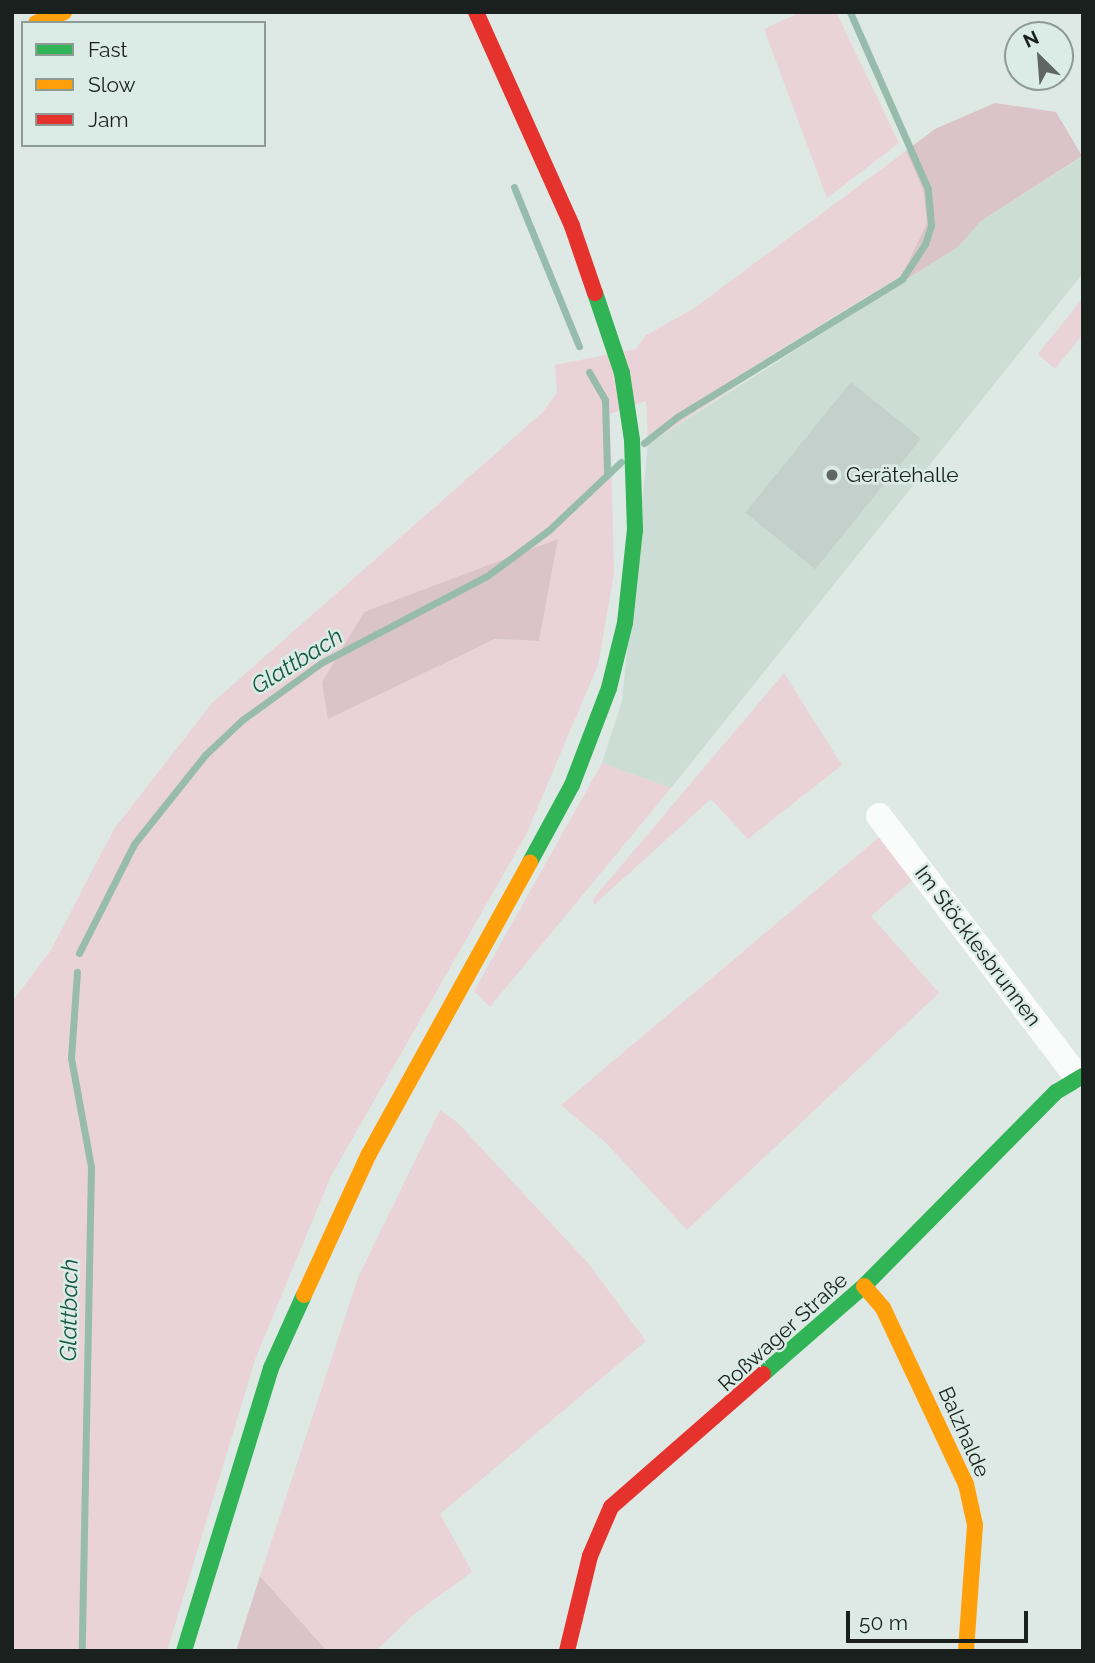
<!DOCTYPE html>
<meta charset="utf-8">
<style>
body{margin:0}
#map{position:relative;width:1095px;height:1663px;overflow:hidden;background:#dee8e4;font-family:Raleway,sans-serif}
div>[style]{position:absolute}
.built>*{inset:0;background:#ccddd6}
.green>*{inset:0;background:#ead3d8}
.forest>*{inset:0;background:#dac4c9}
.stream>*{height:7px;margin:-3.5px;padding:0 3.5px;transform-origin:3.5px;border-radius:3.5px;background:#97bcae}
.building>*{inset:0;background:#c3d0cb;transform-origin:0 0}
.street>*{height:26px;margin:-13px;padding:0 13px;transform-origin:13px;border-radius:13px;background:#fafcfb}
.fast>*{height:16px;margin:-8px;padding:0 8px;transform-origin:8px;border-radius:8px;background:#30b455}
.slow>*{height:16px;margin:-8px;padding:0 8px;transform-origin:8px;border-radius:8px;background:#ff9f0a}
.jam>*{height:16px;margin:-8px;padding:0 8px;transform-origin:8px;border-radius:8px;background:#e5322d}
.dots>*{width:19px;height:19px;translate:-50% -50%;box-sizing:border-box;border:4px solid #daece5;border-radius:50%}
span{translate:-50% -50%;white-space:nowrap;text-align:center;line-height:1.15;-webkit-text-stroke:5px #daece5;paint-order:stroke}
.poi-label{font-size:21px;color:#1a201e}
.left{translate:0 -50%;text-align:left}
.street-label{font-size:21px;color:#1a201e}
.water-label{font-size:23px;color:#175745;font-style:italic}
.frame{position:absolute;inset:0;border:14px solid #1a201e;pointer-events:none}
.legend{position:absolute;left:21px;top:21px;width:245px;height:126px;box-sizing:border-box;background:#daece5;border:2px solid #8d9a95;margin:0;padding:9px 12px;list-style:none;font-size:21px;color:#1a201e}
.legend li{display:flex;align-items:center;gap:14px;height:35px}
.legend b{width:35px;border:2px solid #8d9a95}
.north{position:absolute;left:1004px;top:21px;width:70px;height:70px;box-sizing:border-box;background:#daece5;border:2px solid #8d9a95;border-radius:50%;rotate:335deg;font-size:19px;font-weight:700;line-height:28px;text-align:center;color:#1a201e}
.north::after{content:'';display:block;margin:auto;width:24px;height:32px;background:#5f6663;clip-path:polygon(50% 0,100% 100%,50% 72%,0 100%)}
.scale{position:absolute;left:846px;top:1611px;width:182px;height:32px;box-sizing:border-box;border:4px solid #1a201e;border-top:0;padding-left:9px;font-size:21px;line-height:24px;white-space:nowrap;color:#1a201e;-webkit-text-stroke:5px #daece5;paint-order:stroke}
</style>
<div id="map">
<div class="built">
<div style="clip-path:polygon(1083px 156px,1083px 273px,671px 788px,602px 763px,622px 701px,648px 444px,958px 247px,981px 221px)"></div>
</div>
<div class="green">
<div style="clip-path:polygon(801px 12px,836px 12px,899px 143px,827px 198px,764px 29px)"></div>
<div style="clip-path:polygon(evenodd,906px 151px,923px 190px,927px 223px,902px 275px,760px 362px,764px 368px,648px 444px,646px 401px,610px 414px,614px 574px,598px 665px,526px 835px,331px 1176px,256px 1357px,167px 1651px,12px 1651px,12px 1002px,51px 950px,114px 829px,212px 703px,543px 412px,557px 392px,555px 365px,636px 349px,646px 335px,693px 309px,906px 151px,558px 539px,539px 641px,495px 639px,328px 718px,558px 539px)"></div>
<div style="clip-path:polygon(1083px 298px,1083px 334px,1055px 369px,1038px 354px)"></div>
<div style="clip-path:polygon(784px 673px,842px 765px,748px 839px,711px 799px,594px 905px,593px 899px)"></div>
<div style="clip-path:polygon(602px 763px,671px 788px,490px 1007px,474px 991px)"></div>
<div style="clip-path:polygon(884px 833px,916px 877px,871px 916px,939px 993px,687px 1230px,604px 1141px,561px 1105px)"></div>
<div style="clip-path:polygon(440px 1110px,457px 1122px,588px 1263px,646px 1341px,440px 1514px,472px 1572px,413px 1615px,376px 1651px,327px 1651px,260px 1576px,359px 1275px)"></div>
</div>
<div class="forest">
<div style="clip-path:polygon(995px 103px,1056px 112px,1082px 156px,981px 221px,958px 247px,907px 279px,902px 275px,927px 223px,923px 190px,906px 151px,935px 129px)"></div>
<div style="clip-path:polygon(558px 539px,539px 641px,495px 639px,328px 719px,322px 682px,364px 612px)"></div>
<div style="clip-path:polygon(260px 1576px,327px 1651px,236px 1651px)"></div>
</div>
<div class="stream">
<div style="left:514px;top:187px;width:172px;rotate:67.8deg"></div>
<div style="left:589px;top:372px;width:32px;rotate:60deg"></div>
<div style="left:605px;top:400px;width:73px;rotate:88.4deg"></div>
<div style="left:644px;top:443px;width:42px;rotate:-38.2deg"></div>
<div style="left:677px;top:417px;width:264px;rotate:-31.5deg"></div>
<div style="left:902px;top:279px;width:42px;rotate:-56.7deg"></div>
<div style="left:925px;top:244px;width:20px;rotate:-72deg"></div>
<div style="left:931px;top:225px;width:36px;rotate:-95deg"></div>
<div style="left:928px;top:189px;width:193px;rotate:-113.8deg"></div>
<div style="left:79px;top:953px;width:122px;rotate:-63.2deg"></div>
<div style="left:134px;top:844px;width:114px;rotate:-51.4deg"></div>
<div style="left:205px;top:755px;width:51px;rotate:-43.4deg"></div>
<div style="left:242px;top:720px;width:97px;rotate:-35.8deg"></div>
<div style="left:321px;top:663px;width:187px;rotate:-27.7deg"></div>
<div style="left:487px;top:576px;width:77px;rotate:-36.6deg"></div>
<div style="left:549px;top:530px;width:99px;rotate:-43.4deg"></div>
<div style="left:77px;top:972px;width:86px;rotate:94deg"></div>
<div style="left:71px;top:1058px;width:111px;rotate:79.6deg"></div>
<div style="left:91px;top:1167px;width:484px;rotate:91.1deg"></div>
</div>
<div class="building">
<div style="left:851px;top:382px;width:90px;height:168px;rotate:39deg"></div>
</div>
<div class="street">
<div style="left:879px;top:816px;width:326px;rotate:52.8deg"></div>
</div>
<div class="fast">
<div style="left:530px;top:862px;width:88px;rotate:-61.4deg"></div>
<div style="left:572px;top:785px;width:104px;rotate:-69.1deg"></div>
<div style="left:609px;top:688px;width:67px;rotate:-76.2deg"></div>
<div style="left:625px;top:623px;width:94px;rotate:-83.9deg"></div>
<div style="left:635px;top:530px;width:90px;rotate:-91.9deg"></div>
<div style="left:632px;top:440px;width:68px;rotate:-98.5deg"></div>
<div style="left:622px;top:373px;width:84px;rotate:-108.6deg"></div>
<div style="left:763px;top:1374px;width:134px;rotate:-41.1deg"></div>
<div style="left:864px;top:1286px;width:273px;rotate:-45.3deg"></div>
<div style="left:1056px;top:1092px;width:31px;rotate:-31deg"></div>
<div style="left:184px;top:1651px;width:296px;rotate:-72.9deg"></div>
<div style="left:271px;top:1368px;width:80px;rotate:-65.7deg"></div>
</div>
<div class="slow">
<div style="left:36px;top:23px;width:30px;rotate:-21deg"></div>
<div style="left:864px;top:1286px;width:29px;rotate:49deg"></div>
<div style="left:883px;top:1308px;width:195px;rotate:64.8deg"></div>
<div style="left:966px;top:1484px;width:42px;rotate:77.6deg"></div>
<div style="left:975px;top:1525px;width:126px;rotate:94.1deg"></div>
<div style="left:304px;top:1295px;width:155px;rotate:-65.3deg"></div>
<div style="left:369px;top:1154px;width:333px;rotate:-61.1deg"></div>
</div>
<div class="jam">
<div style="left:476px;top:12px;width:235px;rotate:65.8deg"></div>
<div style="left:572px;top:226px;width:71px;rotate:71.1deg"></div>
<div style="left:567px;top:1651px;width:98px;rotate:-76.4deg"></div>
<div style="left:590px;top:1556px;width:53px;rotate:-66.8deg"></div>
<div style="left:611px;top:1507px;width:202px;rotate:-41.2deg"></div>
</div>
<div class="dots">
<div style="left:832px;top:475px;background:#5f6663"></div>
</div>
<div class="poi-label">
<span class="left" style="left:846px;top:475px">Gerätehalle</span>
</div>
<div class="street-label">
<span style="left:978px;top:946px;rotate:53deg">Im Stöcklesbrunnen</span>
<span style="left:783px;top:1332px;rotate:-42deg">Roßwager Straße</span>
<span style="left:964px;top:1432px;rotate:66deg">Balzhalde</span>
</div>
<div class="water-label">
<span style="left:297px;top:661px;rotate:-32deg">Glattbach</span>
<span style="left:69px;top:1310px;rotate:-89deg">Glattbach</span>
</div>
<div class="frame"></div>
<ul class="legend">
<li><b style="height:9px;background:#30b455"></b>Fast</li>
<li><b style="height:9px;background:#ff9f0a"></b>Slow</li>
<li><b style="height:9px;background:#e5322d"></b>Jam</li>
</ul>
<div class="north">N</div>
<div class="scale">50 m</div>
</div>
